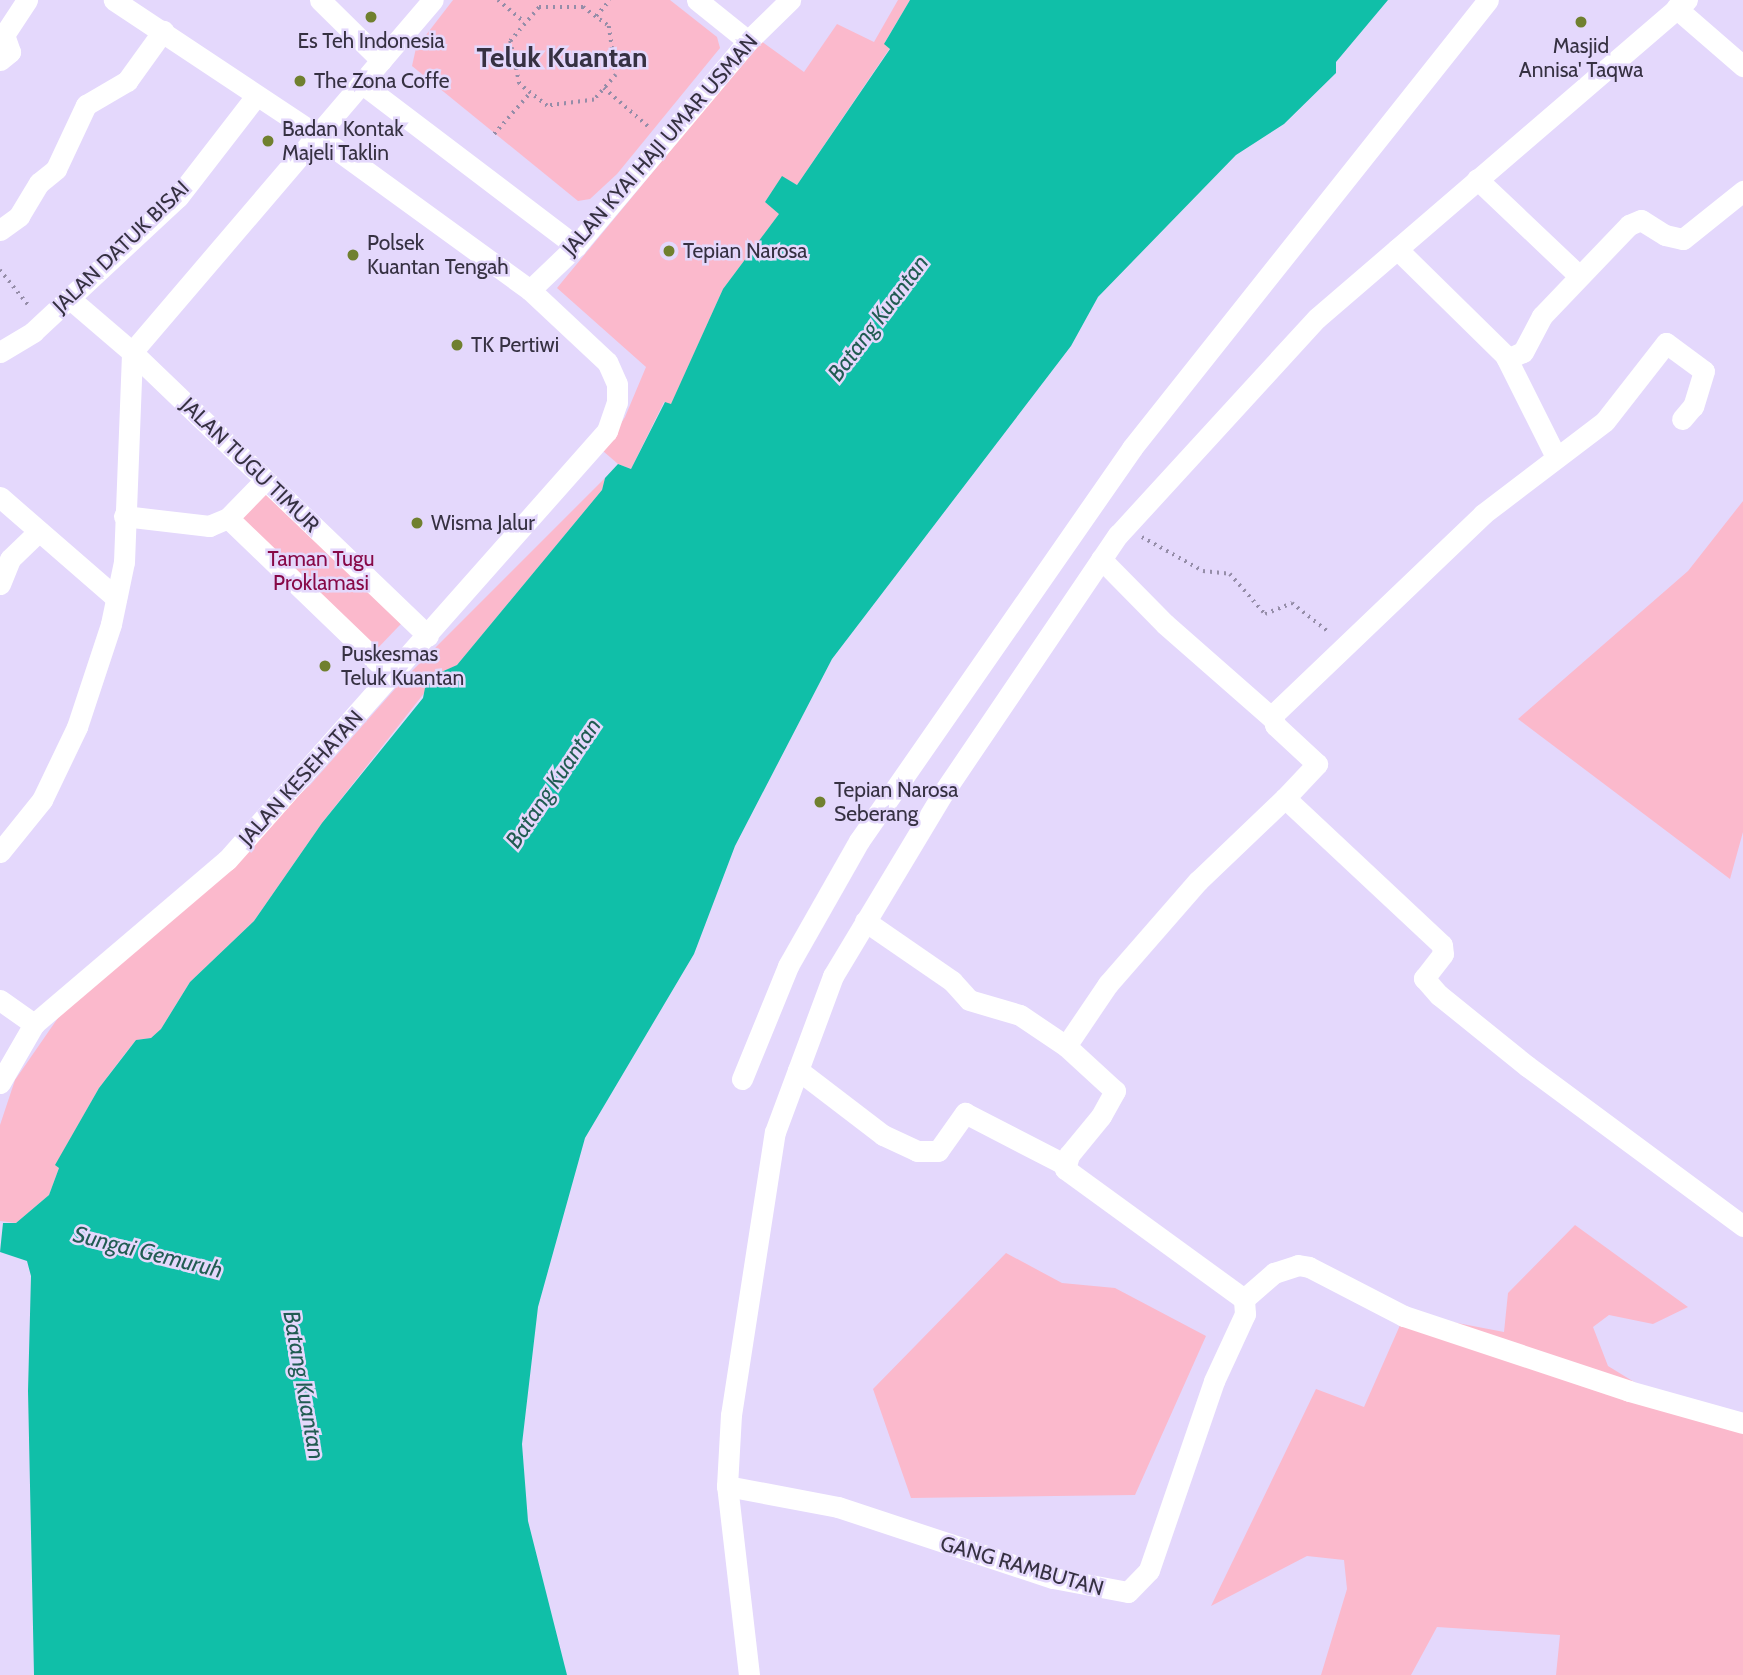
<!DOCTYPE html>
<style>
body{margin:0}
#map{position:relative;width:1743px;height:1675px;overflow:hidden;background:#e4d8fc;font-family:Cabin,sans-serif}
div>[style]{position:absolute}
.green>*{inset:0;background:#fbb9cc;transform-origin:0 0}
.water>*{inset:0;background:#10bfa8}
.path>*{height:3.5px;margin-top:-1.75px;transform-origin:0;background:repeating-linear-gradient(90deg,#958da8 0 2px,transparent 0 7px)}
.minor>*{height:21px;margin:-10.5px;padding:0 10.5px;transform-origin:10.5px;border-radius:10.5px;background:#fff}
.dots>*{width:19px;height:19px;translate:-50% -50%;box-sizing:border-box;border:4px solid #e4d8fc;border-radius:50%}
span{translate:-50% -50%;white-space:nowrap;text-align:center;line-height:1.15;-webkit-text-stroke:5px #e4d8fc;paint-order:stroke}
.poi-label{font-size:21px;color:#363142}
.left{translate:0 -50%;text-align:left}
.street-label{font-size:21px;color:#363142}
.park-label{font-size:21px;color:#870947}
.water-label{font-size:23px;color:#215c52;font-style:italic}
.district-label{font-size:28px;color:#363142;font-weight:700}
</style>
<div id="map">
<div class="green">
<div style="clip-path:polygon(453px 0,670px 0,717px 37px,720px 48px,617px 174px,590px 199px,578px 201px,412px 66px,416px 48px)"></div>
<div style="clip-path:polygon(898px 0,910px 0,885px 42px,890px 48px,797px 185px,782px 177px,765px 202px,780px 213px,723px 289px,671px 405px,664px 402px,631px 469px,618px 464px,603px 451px,625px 417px,646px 367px,557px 288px,761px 41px,804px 72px,837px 24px,874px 42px)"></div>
<div style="clip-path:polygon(605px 478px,602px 490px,457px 665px,440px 673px,322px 823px,254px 921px,190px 982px,161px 1029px,151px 1038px,136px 1040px,124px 1055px,99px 1088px,56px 1164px,59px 1168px,49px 1195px,16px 1223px,0 1221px,0 1125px,15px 1080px,60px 1015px,310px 785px,402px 681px)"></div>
<div style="left:270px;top:489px;width:188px;height:47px;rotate:44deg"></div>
<div style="clip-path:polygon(1743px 501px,1743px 832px,1730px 879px,1518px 719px,1688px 571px)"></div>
<div style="clip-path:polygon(1575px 1225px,1688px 1307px,1653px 1324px,1609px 1315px,1593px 1327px,1608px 1366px,1644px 1388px,1743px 1419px,1743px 1675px,1556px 1675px,1560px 1635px,1437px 1627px,1411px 1675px,1321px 1675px,1347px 1589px,1344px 1560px,1307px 1556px,1211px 1606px,1316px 1389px,1364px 1407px,1401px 1323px,1452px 1322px,1504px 1332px,1508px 1293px)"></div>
<div style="clip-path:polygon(1006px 1253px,1062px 1283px,1115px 1288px,1206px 1336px,1135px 1495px,911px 1498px,873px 1389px)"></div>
</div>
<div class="water">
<div style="clip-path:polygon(910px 0,1388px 0,1336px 62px,1336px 73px,1284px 124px,1236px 155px,1098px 297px,1071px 346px,832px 659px,735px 846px,694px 954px,585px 1138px,538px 1307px,522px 1444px,528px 1521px,567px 1675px,34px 1675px,28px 1391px,31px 1276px,27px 1261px,0 1252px,3px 1223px,16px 1223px,49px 1195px,59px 1168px,55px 1165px,99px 1088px,136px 1040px,151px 1038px,161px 1029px,190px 982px,254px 921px,322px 823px,423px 698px,425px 688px,439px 673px,457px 665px,602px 490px,605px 478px,618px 464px,631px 469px,665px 402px,671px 404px,723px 289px,779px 214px,765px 202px,782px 176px,797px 185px,890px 49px,884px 44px)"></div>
</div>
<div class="path">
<div style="left:498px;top:0;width:33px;rotate:40deg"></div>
<div style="left:539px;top:7px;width:44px"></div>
<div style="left:583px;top:7px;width:32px;rotate:36deg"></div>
<div style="left:609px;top:26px;width:49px;rotate:81.9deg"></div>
<div style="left:616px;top:75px;width:33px;rotate:131deg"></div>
<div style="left:594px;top:100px;width:47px;rotate:172.7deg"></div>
<div style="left:547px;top:106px;width:36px;rotate:-142deg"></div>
<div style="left:519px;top:84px;width:44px;rotate:-101.8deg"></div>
<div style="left:510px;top:41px;width:45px;rotate:-49.5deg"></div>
<div style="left:596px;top:16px;width:21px;rotate:-49deg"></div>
<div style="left:604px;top:88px;width:61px;rotate:41deg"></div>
<div style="left:494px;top:134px;width:55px;rotate:-48.7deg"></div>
<div style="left:0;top:270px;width:48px;rotate:51deg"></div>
<div style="left:1142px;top:537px;width:70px;rotate:29.1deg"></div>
<div style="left:1203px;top:571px;width:27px;rotate:6deg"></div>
<div style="left:1230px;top:574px;width:53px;rotate:48.8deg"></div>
<div style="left:1265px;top:614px;width:29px;rotate:-22deg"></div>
<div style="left:1292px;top:603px;width:48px;rotate:38.3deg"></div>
</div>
<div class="minor">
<div style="left:320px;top:0;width:86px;rotate:44.5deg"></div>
<div style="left:697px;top:0;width:65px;rotate:38.8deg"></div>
<div style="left:1676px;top:8px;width:89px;rotate:40.9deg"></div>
<div style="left:0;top:60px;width:13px;rotate:-39deg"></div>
<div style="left:10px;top:52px;width:18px;rotate:-109deg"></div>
<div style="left:4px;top:35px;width:42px;rotate:-56.7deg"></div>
<div style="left:361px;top:83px;width:270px;rotate:37.2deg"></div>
<div style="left:1477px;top:179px;width:139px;rotate:43.5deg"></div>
<div style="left:0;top:230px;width:24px;rotate:-36deg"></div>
<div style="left:19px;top:216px;width:39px;rotate:-59deg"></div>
<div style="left:39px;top:183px;width:22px;rotate:-39deg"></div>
<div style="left:56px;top:169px;width:71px;rotate:-64.9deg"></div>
<div style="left:86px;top:105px;width:48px;rotate:-30.3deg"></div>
<div style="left:127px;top:81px;width:62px;rotate:-54.2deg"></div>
<div style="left:1397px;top:249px;width:151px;rotate:44.5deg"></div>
<div style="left:1505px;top:355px;width:114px;rotate:63.4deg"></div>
<div style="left:530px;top:290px;width:64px;rotate:-43.7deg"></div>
<div style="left:576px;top:246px;width:268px;rotate:-50deg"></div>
<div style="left:748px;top:41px;width:59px;rotate:-44.3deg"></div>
<div style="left:69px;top:298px;width:83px;rotate:40.6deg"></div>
<div style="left:132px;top:352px;width:410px;rotate:43.8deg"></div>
<div style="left:0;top:352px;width:39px;rotate:-31deg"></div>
<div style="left:33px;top:332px;width:198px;rotate:-43deg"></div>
<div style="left:178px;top:197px;width:128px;rotate:-52.3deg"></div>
<div style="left:1507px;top:359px;width:17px;rotate:-24deg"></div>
<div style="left:1523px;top:352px;width:41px;rotate:-62.2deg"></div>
<div style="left:1542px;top:316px;width:126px;rotate:-46.3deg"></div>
<div style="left:1629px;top:225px;width:13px;rotate:-23deg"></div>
<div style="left:1641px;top:220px;width:28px;rotate:32deg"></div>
<div style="left:1665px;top:235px;width:18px;rotate:13deg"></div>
<div style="left:1683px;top:239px;width:77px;rotate:-38.7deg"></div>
<div style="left:0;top:497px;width:154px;rotate:41deg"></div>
<div style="left:124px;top:516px;width:86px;rotate:6.7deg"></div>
<div style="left:209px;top:526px;width:21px;rotate:-23deg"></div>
<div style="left:228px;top:518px;width:53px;rotate:-45.8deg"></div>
<div style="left:228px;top:518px;width:228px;rotate:43.9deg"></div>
<div style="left:1101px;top:559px;width:91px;rotate:45.4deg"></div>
<div style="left:1165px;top:624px;width:142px;rotate:41.3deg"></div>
<div style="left:0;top:584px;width:27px;rotate:-68deg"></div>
<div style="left:10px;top:559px;width:40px;rotate:-44deg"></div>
<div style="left:1285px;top:798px;width:47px;rotate:-46.7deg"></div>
<div style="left:1317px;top:764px;width:57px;rotate:-137.1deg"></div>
<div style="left:1275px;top:725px;width:10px;rotate:-101deg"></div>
<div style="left:1273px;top:715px;width:291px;rotate:-43.7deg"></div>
<div style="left:1483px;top:514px;width:153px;rotate:-37.3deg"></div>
<div style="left:1605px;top:421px;width:99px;rotate:-52deg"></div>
<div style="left:1666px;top:343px;width:47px;rotate:36.4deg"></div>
<div style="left:1704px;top:371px;width:37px;rotate:107deg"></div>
<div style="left:1693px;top:406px;width:17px;rotate:130deg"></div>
<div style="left:0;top:852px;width:67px;rotate:-51.1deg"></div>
<div style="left:42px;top:800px;width:81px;rotate:-64.4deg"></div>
<div style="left:77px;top:727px;width:108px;rotate:-71.7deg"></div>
<div style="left:111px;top:624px;width:63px;rotate:-78.2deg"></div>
<div style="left:124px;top:562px;width:210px;rotate:-87.8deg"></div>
<div style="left:132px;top:352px;width:463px;rotate:-49.5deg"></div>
<div style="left:865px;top:921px;width:106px;rotate:34.6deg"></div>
<div style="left:952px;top:981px;width:25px;rotate:48deg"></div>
<div style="left:969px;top:1000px;width:53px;rotate:16.4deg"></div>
<div style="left:1020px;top:1015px;width:55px;rotate:34deg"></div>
<div style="left:0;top:1000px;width:42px;rotate:35.2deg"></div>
<div style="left:798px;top:1070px;width:107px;rotate:37.4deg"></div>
<div style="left:883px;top:1135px;width:38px;rotate:25deg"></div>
<div style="left:917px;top:1151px;width:21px"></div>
<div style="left:938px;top:1151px;width:47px;rotate:-54.6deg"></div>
<div style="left:965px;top:1113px;width:111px;rotate:27.3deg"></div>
<div style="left:742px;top:1079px;width:122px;rotate:-67.8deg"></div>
<div style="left:788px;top:966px;width:144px;rotate:-60.4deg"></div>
<div style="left:859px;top:841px;width:479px;rotate:-55.2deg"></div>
<div style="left:1132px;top:448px;width:572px;rotate:-51.53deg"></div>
<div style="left:0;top:1083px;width:68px;rotate:-60deg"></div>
<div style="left:34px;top:1024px;width:253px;rotate:-40.4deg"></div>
<div style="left:227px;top:860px;width:573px;rotate:-48.47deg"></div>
<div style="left:607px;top:431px;width:31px;rotate:-71deg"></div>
<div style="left:617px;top:402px;width:18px;rotate:-90deg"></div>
<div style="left:617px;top:384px;width:24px;rotate:-114deg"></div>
<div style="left:607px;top:362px;width:105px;rotate:-136.9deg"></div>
<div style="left:530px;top:290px;width:263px;rotate:-144deg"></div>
<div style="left:317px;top:135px;width:244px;rotate:-146.4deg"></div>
<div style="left:1244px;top:1299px;width:221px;rotate:-144deg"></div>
<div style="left:1065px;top:1169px;width:15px;rotate:-74deg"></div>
<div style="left:1069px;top:1155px;width:50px;rotate:-50.6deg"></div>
<div style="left:1101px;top:1116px;width:29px;rotate:-61deg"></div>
<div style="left:1115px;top:1091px;width:67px;rotate:-137.4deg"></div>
<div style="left:1066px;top:1046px;width:75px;rotate:-55.9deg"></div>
<div style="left:1108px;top:984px;width:137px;rotate:-48.9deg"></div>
<div style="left:1198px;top:881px;width:120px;rotate:-43.7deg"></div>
<div style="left:1285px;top:798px;width:215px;rotate:43.1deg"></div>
<div style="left:1442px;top:945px;width:9px;rotate:84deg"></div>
<div style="left:1443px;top:954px;width:31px;rotate:128deg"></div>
<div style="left:1424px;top:978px;width:23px;rotate:49deg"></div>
<div style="left:1439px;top:995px;width:113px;rotate:38.9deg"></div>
<div style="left:1527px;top:1066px;width:269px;rotate:36.5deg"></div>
<div style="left:1244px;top:1299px;width:40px;rotate:-41deg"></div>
<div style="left:1274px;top:1273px;width:25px;rotate:-18deg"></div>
<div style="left:1298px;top:1265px;width:11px;rotate:10deg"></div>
<div style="left:1309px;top:1267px;width:107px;rotate:27.3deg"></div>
<div style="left:1404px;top:1316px;width:237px;rotate:18.4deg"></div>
<div style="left:1629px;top:1391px;width:118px;rotate:15.7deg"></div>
<div style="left:727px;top:1486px;width:113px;rotate:10.7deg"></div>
<div style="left:838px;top:1507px;width:226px;rotate:18.3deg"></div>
<div style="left:1053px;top:1578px;width:76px;rotate:10.6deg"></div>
<div style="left:1128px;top:1592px;width:30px;rotate:-46deg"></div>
<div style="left:1149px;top:1570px;width:200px;rotate:-71deg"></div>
<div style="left:1214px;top:1381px;width:74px;rotate:-65.2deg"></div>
<div style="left:1245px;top:1314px;width:15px;rotate:-94deg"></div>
<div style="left:749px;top:1675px;width:190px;rotate:-96.6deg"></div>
<div style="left:727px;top:1486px;width:71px;rotate:-86.8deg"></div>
<div style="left:731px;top:1415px;width:286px;rotate:-81.2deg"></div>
<div style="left:775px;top:1132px;width:166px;rotate:-69.6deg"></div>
<div style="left:833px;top:976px;width:214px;rotate:-59deg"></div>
<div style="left:943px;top:793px;width:312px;rotate:-55.9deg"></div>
<div style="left:1118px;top:535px;width:294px;rotate:-47.5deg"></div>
<div style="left:1317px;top:318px;width:488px;rotate:-40.7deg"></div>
</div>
<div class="dots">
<div style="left:371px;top:17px;background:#70802f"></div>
<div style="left:1581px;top:22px;background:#70802f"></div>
<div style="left:300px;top:81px;background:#70802f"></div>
<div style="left:268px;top:141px;background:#70802f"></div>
<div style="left:669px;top:251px;background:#70802f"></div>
<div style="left:353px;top:255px;background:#70802f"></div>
<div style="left:457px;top:345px;background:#70802f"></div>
<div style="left:417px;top:523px;background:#70802f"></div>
<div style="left:325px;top:666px;background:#70802f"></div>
<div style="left:820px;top:802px;background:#70802f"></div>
</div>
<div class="poi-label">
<span style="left:371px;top:41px">Es Teh Indonesia</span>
<span style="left:1581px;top:58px">Masjid<br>Annisa' Taqwa</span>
<span class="left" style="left:314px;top:81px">The Zona Coffe</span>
<span class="left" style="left:282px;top:141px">Badan Kontak<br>Majeli Taklin</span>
<span class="left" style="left:367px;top:255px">Polsek<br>Kuantan Tengah</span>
<span class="left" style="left:683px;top:251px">Tepian Narosa</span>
<span class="left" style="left:471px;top:345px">TK Pertiwi</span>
<span class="left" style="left:431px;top:523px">Wisma Jalur</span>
<span class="left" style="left:341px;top:666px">Puskesmas<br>Teluk Kuantan</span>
<span class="left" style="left:834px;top:802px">Tepian Narosa<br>Seberang</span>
</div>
<div class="street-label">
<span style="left:660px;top:145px;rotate:-49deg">JALAN KYAI HAJI UMAR USMAN</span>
<span style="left:121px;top:247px;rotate:-44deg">JALAN DATUK BISAI</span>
<span style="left:250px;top:465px;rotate:44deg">JALAN TUGU TIMUR</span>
<span style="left:301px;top:778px;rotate:-48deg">JALAN KESEHATAN</span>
<span style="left:1022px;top:1566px;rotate:16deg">GANG RAMBUTAN</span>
</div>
<div class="park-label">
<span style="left:321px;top:571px">Taman Tugu<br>Proklamasi</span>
</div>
<div class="water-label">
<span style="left:878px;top:318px;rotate:-53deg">Batang Kuantan</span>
<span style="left:553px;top:783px;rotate:-56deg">Batang Kuantan</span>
<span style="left:148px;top:1252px;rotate:14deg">Sungai Gemuruh</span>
<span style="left:304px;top:1385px;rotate:80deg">Batang Kuantan</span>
</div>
<div class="district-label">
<span style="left:562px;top:57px">Teluk Kuantan</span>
</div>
</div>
